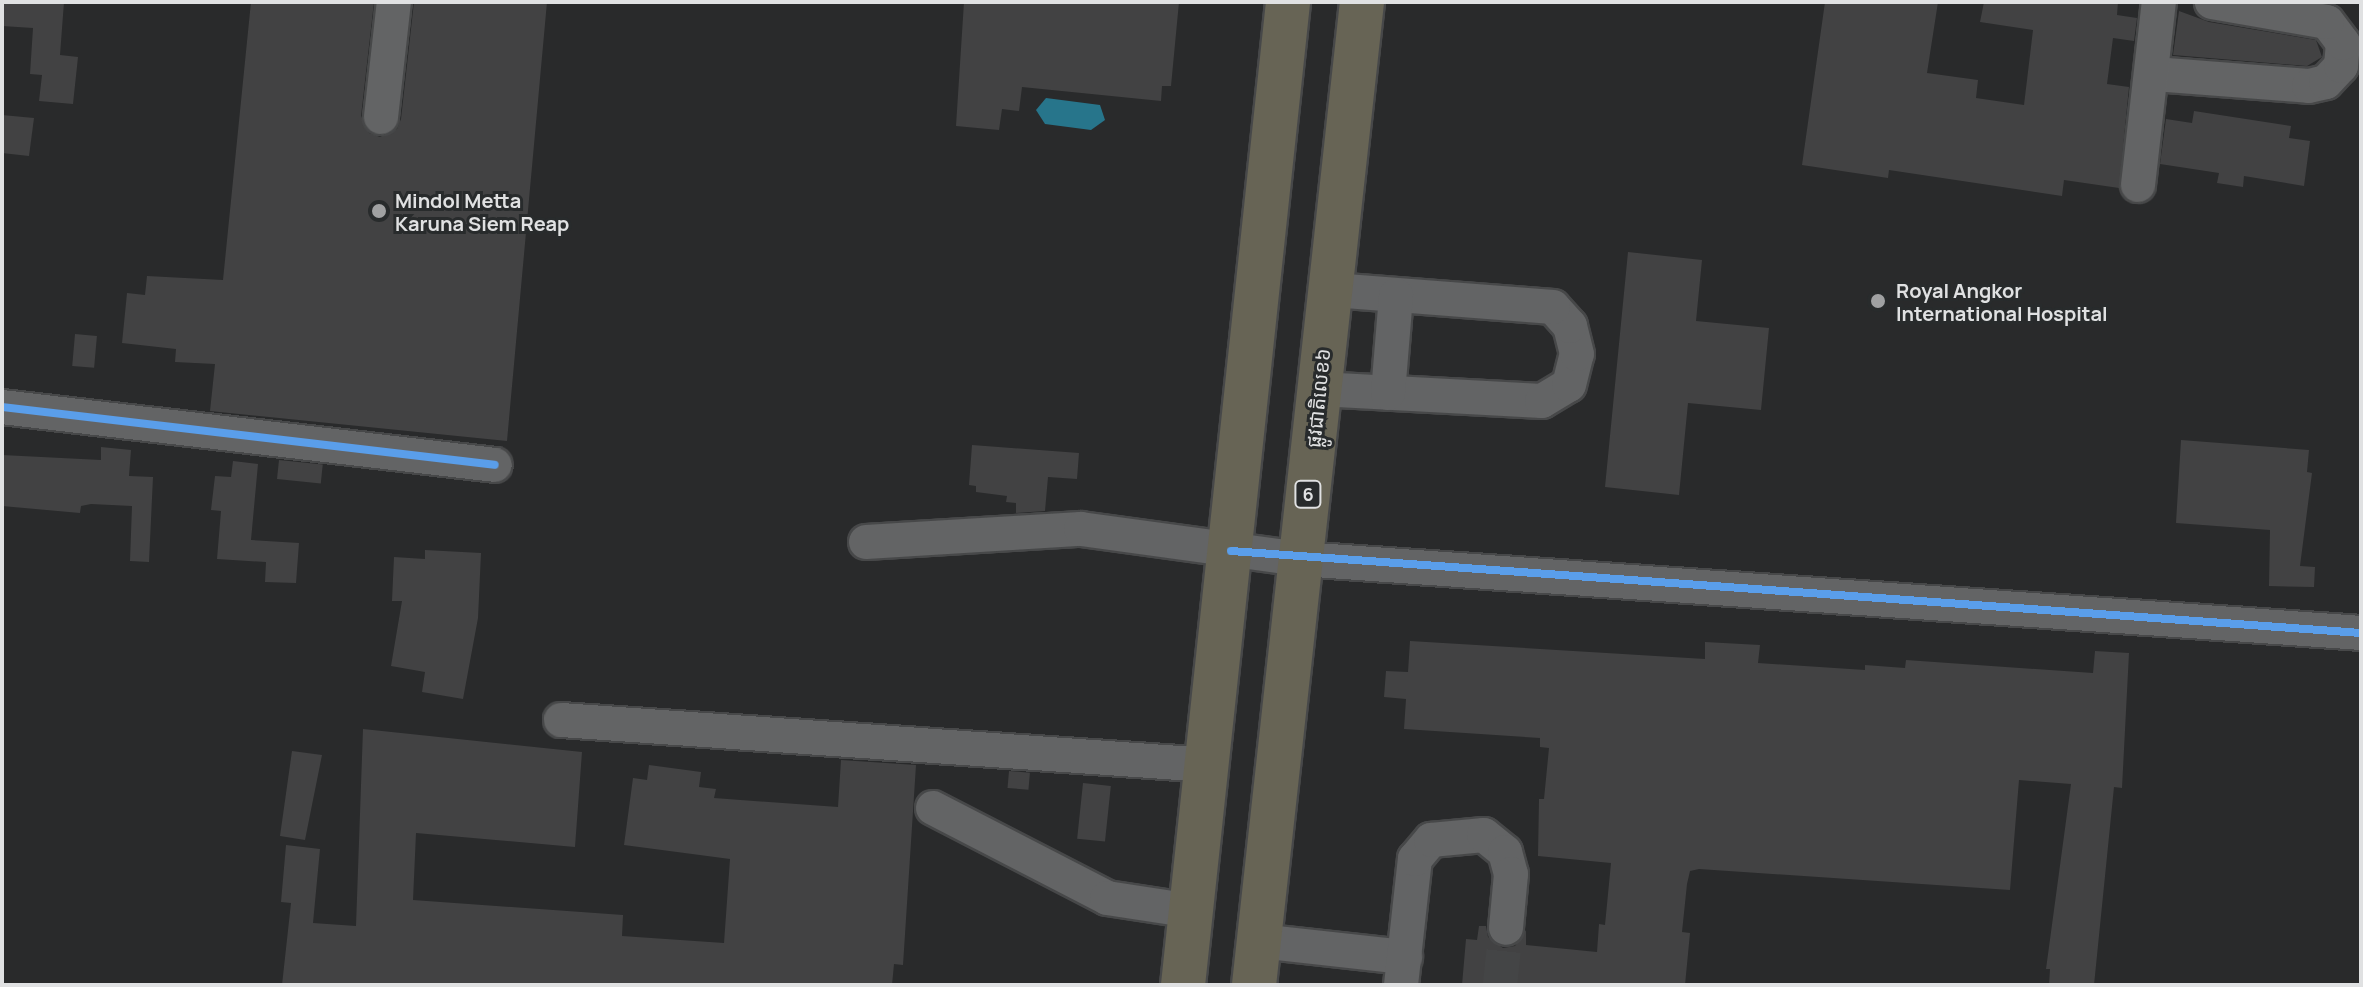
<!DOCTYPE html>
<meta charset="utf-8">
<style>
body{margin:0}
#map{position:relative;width:2363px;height:987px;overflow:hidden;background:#292a2b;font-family:Manrope,"Noto Sans Khmer",sans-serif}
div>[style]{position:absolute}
.water>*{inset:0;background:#27758b}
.building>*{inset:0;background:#424243;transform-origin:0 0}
.minor-tunnel>*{height:34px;margin-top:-17px;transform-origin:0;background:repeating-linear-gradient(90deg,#444546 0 34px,transparent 0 51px)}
.roads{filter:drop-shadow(2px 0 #474849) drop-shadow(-2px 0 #474849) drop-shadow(0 2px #474849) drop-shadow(0 -2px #474849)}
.minor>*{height:34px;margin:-17px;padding:0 17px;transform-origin:17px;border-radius:17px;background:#636465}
.highway>*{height:44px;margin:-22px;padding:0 22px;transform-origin:22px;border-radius:22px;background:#676455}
.cycleway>*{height:8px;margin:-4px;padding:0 4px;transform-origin:4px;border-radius:4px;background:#5a9eea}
.dots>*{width:22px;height:22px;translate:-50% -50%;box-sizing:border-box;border:4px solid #282b2c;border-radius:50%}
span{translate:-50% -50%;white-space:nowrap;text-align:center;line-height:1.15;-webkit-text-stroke:6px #282b2c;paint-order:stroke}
.shield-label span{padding:2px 6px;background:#282b2c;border:2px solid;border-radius:6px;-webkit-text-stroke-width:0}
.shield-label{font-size:18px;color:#e0e1e2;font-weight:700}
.poi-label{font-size:20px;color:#e0e1e2;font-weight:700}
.left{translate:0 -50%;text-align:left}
.street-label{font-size:20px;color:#e0e1e2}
.frame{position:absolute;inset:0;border:4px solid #e0e1e2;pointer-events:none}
</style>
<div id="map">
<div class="water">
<div style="clip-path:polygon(1046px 98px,1100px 105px,1105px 120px,1091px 130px,1045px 124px,1036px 110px)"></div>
</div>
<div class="building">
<div style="clip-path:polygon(2px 2px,64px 2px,60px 55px,78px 57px,73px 104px,39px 101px,42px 75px,30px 74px,33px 28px,2px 26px)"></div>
<div style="clip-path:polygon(251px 2px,374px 2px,361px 116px,369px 133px,380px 137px,397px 129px,401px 119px,414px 2px,547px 2px,507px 441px,210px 411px,215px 364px,175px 362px,176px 349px,122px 343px,127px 293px,145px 295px,147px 276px,223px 280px)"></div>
<div style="clip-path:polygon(964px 2px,1179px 2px,1171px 86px,1162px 86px,1161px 101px,1022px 87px,1019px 111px,1002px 109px,999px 130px,956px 126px)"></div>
<div style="clip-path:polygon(1825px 2px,1938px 2px,1927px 73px,1978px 80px,1976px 98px,2024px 105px,2033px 30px,1980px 22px,1984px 2px,2118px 2px,2117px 15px,2137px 18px,2134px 41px,2113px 38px,2107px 84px,2129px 87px,2119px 188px,2064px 180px,2062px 196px,1889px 170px,1888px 178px,1802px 165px)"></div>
<div style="clip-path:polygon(2179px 11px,2209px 22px,2316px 40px,2322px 57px,2307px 66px,2173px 55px)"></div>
<div style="clip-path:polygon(2194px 111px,2291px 126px,2289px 138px,2310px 141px,2304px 186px,2244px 176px,2243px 187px,2217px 183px,2219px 173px,2160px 164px,2166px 119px,2192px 123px)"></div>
<div style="clip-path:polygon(2px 115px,34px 118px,29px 156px,2px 153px)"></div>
<div style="clip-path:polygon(1628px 252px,1702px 260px,1696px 321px,1769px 328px,1761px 410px,1688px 403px,1679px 495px,1605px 487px)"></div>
<div style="left:75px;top:334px;width:22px;height:32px;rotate:5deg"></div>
<div style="clip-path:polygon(2181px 440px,2309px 450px,2307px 472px,2312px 473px,2300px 566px,2315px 567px,2314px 587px,2269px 586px,2270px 530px,2176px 523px)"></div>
<div style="clip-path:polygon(972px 445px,1079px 453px,1077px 479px,1048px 477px,1045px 511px,1016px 513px,1016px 503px,1006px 502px,1007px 496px,976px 492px,976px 486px,969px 485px)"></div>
<div style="clip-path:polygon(101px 447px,131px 450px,129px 476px,153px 477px,149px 562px,130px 561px,132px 506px,91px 504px,81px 506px,80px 513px,2px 506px,2px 455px,101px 460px)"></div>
<div style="left:279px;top:460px;width:44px;height:19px;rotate:6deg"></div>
<div style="clip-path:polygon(233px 461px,258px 464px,251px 540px,299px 543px,296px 583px,265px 582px,266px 562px,217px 559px,221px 511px,211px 510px,215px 476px,231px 477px)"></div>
<div style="clip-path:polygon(425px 550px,481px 553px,478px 618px,463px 699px,422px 692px,425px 672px,391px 666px,402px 601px,392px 601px,394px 557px,425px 559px)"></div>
<div style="clip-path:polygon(1410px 641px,1705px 659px,1705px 642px,1760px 645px,1758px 663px,1865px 670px,1865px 665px,1905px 668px,1906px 660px,2093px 673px,2095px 651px,2129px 653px,2122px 788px,2114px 787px,2094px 985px,2049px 985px,2050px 969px,2046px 969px,2071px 784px,2019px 780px,2010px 890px,1699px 869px,1690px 871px,1687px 884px,1682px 932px,1690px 933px,1685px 985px,1462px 985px,1466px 939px,1477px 940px,1479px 926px,1486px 926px,1488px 937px,1503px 948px,1515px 946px,1526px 930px,1526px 945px,1597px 952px,1599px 924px,1605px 925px,1611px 863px,1538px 856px,1539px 799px,1544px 799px,1549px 748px,1540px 747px,1540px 738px,1404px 729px,1406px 699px,1384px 697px,1386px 671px,1408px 672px)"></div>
<div style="clip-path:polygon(363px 729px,582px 752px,575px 847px,416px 833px,413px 900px,623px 915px,622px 936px,724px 943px,730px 859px,624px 845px,633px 778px,647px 780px,649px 765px,701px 772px,699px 787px,716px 789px,714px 798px,838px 807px,841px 760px,916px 765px,903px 965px,894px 964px,892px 985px,282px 985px,291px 903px,281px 902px,286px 845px,320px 849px,313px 923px,356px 926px)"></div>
<div style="clip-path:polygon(292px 751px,322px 755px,305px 840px,280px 836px)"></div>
<div style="left:1009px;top:771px;width:21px;height:17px;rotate:5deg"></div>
<div style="left:1083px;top:783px;width:28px;height:56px;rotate:6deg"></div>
</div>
<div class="minor-tunnel">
<div style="left:1500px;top:985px;width:57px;rotate:-84deg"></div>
</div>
<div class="roads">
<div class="minor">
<div style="left:2154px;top:74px;width:155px;rotate:4.4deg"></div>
<div style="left:2309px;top:86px;width:17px;rotate:-13deg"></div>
<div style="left:2326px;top:82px;width:22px;rotate:-47deg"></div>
<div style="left:2341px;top:66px;width:23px;rotate:-85deg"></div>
<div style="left:2343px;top:43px;width:26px;rotate:-127deg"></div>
<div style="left:2327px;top:22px;width:117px;rotate:-170.1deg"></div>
<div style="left:381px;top:117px;width:116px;rotate:-83.6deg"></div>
<div style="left:2138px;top:185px;width:184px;rotate:-83.5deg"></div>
<div style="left:1319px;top:389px;width:223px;rotate:3.1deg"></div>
<div style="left:1542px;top:401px;width:31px;rotate:-31deg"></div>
<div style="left:1569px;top:385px;width:32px;rotate:-76deg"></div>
<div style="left:1577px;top:354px;width:29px;rotate:-104deg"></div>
<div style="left:1570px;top:326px;width:25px;rotate:-132deg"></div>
<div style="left:1553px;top:307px;width:224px;rotate:-175.6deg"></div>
<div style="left:1388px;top:393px;width:98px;rotate:-85.3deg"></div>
<div style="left:2px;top:407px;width:496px;rotate:6.7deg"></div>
<div style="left:866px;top:542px;width:215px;rotate:-3.5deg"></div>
<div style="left:1081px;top:529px;width:222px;rotate:7.8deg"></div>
<div style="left:1301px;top:559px;width:1063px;rotate:3.99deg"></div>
<div style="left:561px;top:720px;width:648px;rotate:3.98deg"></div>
<div style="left:933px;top:808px;width:196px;rotate:27.3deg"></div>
<div style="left:1107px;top:898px;width:86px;rotate:8.7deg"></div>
<div style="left:1259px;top:941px;width:147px;rotate:6.3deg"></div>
<div style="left:1401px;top:985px;width:127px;rotate:-83.7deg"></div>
<div style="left:1415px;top:859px;width:25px;rotate:-50deg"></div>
<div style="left:1431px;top:840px;width:53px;rotate:-5.4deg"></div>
<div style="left:1484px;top:835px;width:27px;rotate:39deg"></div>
<div style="left:1505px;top:852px;width:23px;rotate:75deg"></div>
<div style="left:1511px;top:874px;width:54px;rotate:95.3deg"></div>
</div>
<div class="highway">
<div style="left:1183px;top:985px;width:989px;rotate:-83.9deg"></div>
<div style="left:1254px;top:985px;width:989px;rotate:-83.73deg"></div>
</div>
</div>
<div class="cycleway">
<div style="left:2px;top:407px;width:496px;rotate:6.7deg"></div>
<div style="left:1231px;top:551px;width:1133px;rotate:4.15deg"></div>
</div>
<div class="dots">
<div style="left:379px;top:211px;background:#a0a1a2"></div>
<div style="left:1878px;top:301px;background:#a0a1a2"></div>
</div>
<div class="shield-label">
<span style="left:1308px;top:494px">6</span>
</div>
<div class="poi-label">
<span class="left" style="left:395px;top:212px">Mindol Metta<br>Karuna Siem Reap</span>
<span class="left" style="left:1896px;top:302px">Royal Angkor<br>International Hospital</span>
</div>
<div class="street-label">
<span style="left:1318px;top:398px;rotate:-84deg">ផ្លូវជាតិលេខ៦</span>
</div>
<div class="frame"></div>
</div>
